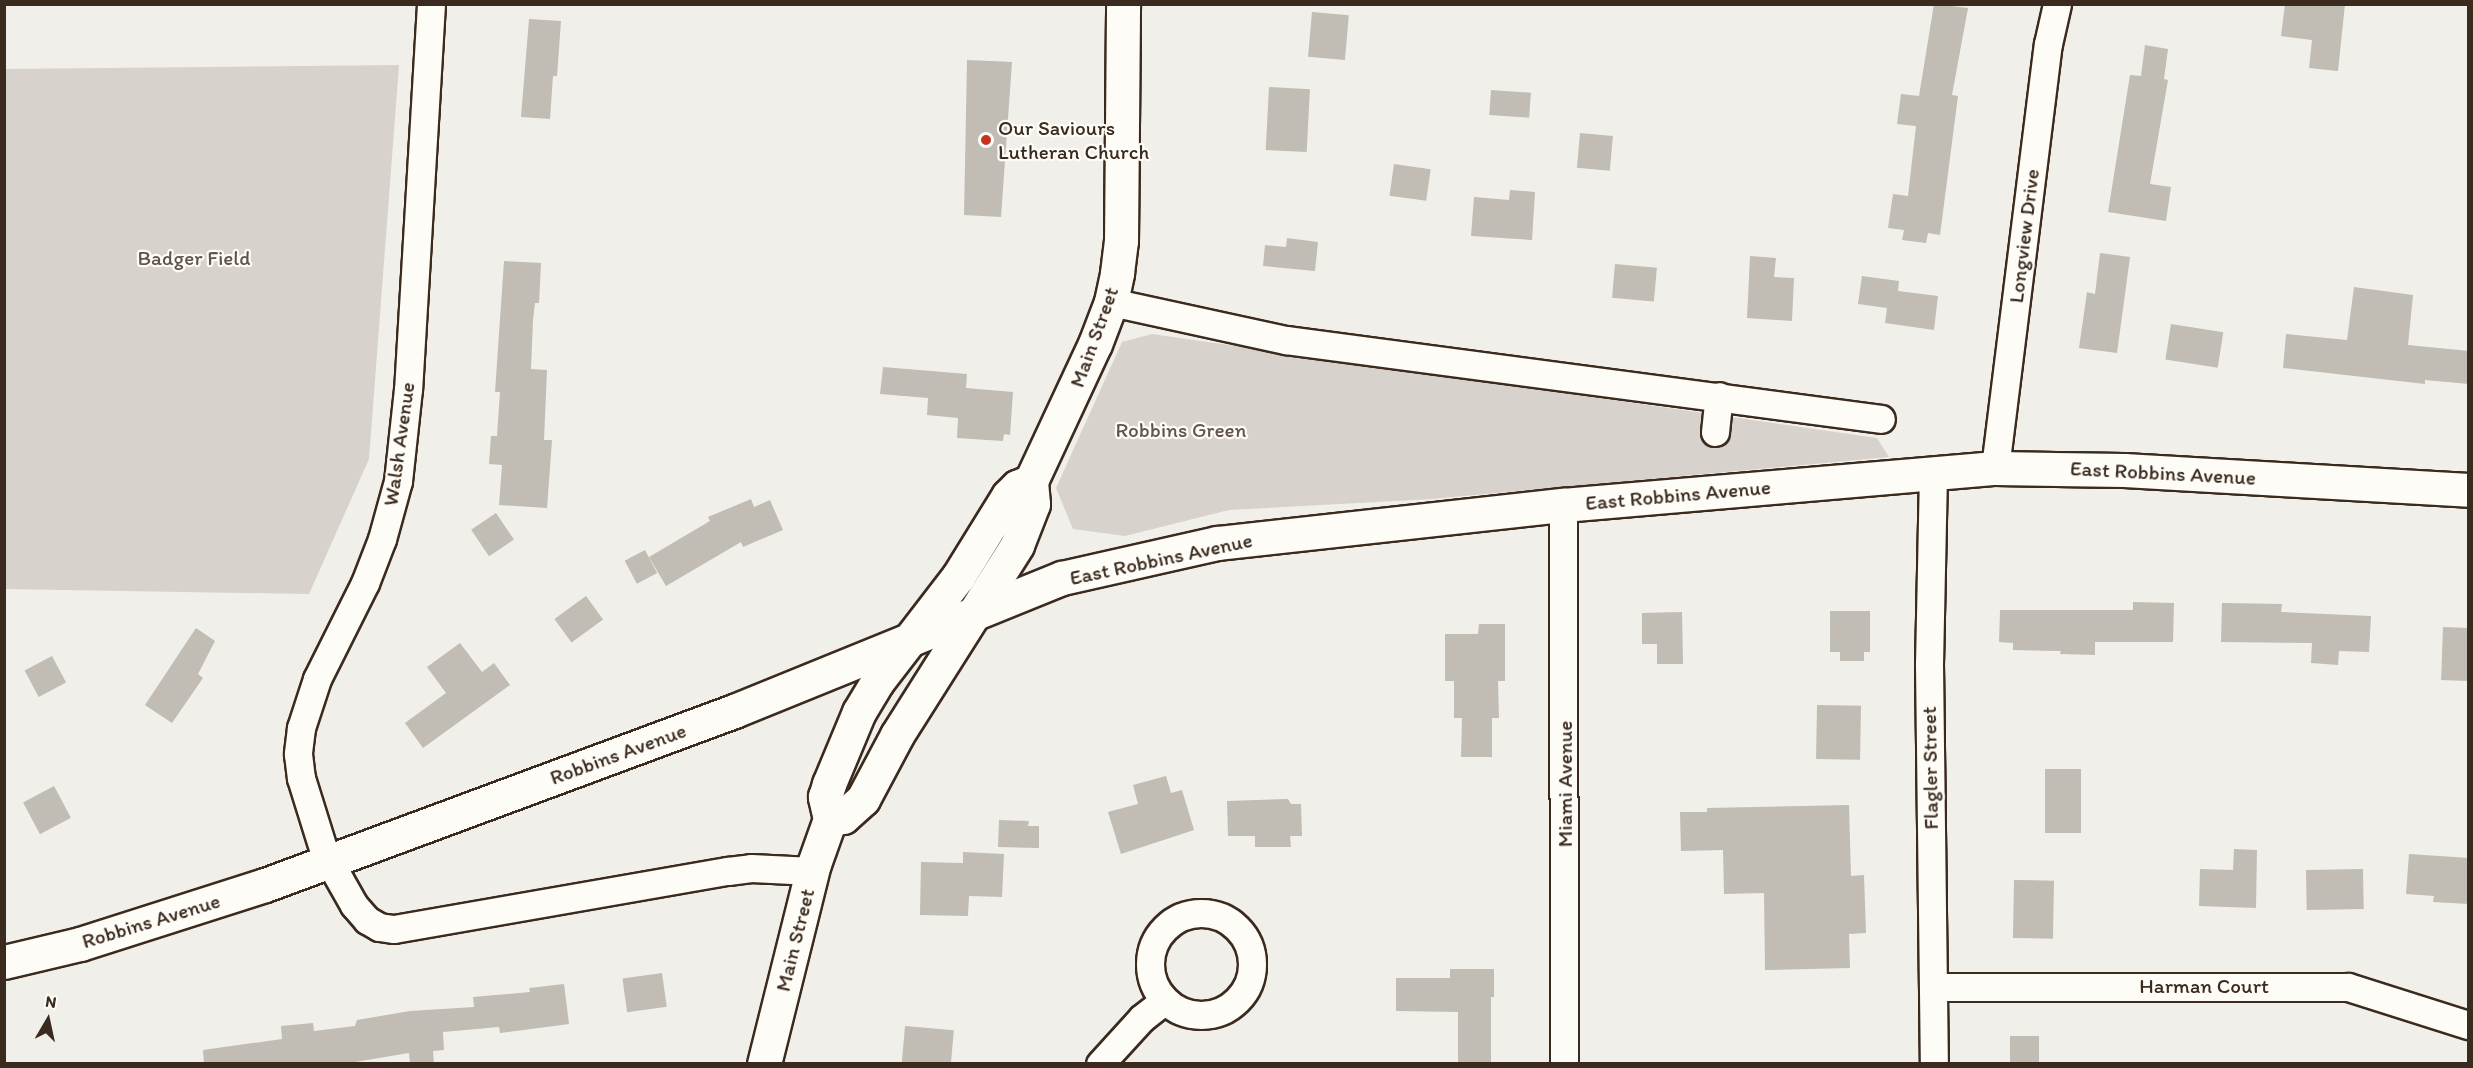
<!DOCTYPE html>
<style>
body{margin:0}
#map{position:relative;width:2473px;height:1068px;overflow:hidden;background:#f1efea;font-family:Itim,sans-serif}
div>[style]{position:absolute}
.green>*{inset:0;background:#d7d2cc}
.building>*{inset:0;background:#c1bcb4;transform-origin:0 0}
.roads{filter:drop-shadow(2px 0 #3b2a1e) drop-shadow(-2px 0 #3b2a1e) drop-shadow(0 2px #3b2a1e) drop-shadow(0 -2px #3b2a1e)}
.minor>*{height:27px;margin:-13.5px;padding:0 13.5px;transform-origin:13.5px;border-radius:13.5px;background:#fdfcf7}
.minor>.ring{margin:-13.5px;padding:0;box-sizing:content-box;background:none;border:27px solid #fdfcf7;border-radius:50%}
.secondary>*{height:33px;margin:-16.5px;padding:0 16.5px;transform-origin:16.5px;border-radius:16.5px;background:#fdfcf7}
.dots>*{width:16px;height:16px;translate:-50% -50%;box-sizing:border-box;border:3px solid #fdfcf7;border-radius:50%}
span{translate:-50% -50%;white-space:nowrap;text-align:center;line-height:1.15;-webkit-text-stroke:4.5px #fdfcf7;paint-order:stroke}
.poi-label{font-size:21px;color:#3b2a1e}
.left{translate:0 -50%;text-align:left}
.street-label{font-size:21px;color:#3b2a1e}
.park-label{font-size:21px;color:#62544a}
.frame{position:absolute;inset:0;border:6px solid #3b2a1e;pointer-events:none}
.north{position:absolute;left:18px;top:990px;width:60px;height:60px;-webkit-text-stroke:4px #fdfcf7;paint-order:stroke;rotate:9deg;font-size:16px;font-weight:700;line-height:24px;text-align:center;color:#3b2a1e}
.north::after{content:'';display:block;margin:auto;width:21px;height:27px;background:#3b2a1e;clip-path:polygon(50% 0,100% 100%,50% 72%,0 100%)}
</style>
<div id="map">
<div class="green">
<div style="clip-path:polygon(399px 65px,369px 459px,309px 594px,5px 589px,5px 69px)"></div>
<div style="clip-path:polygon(1152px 334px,1877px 438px,1889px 457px,1432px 499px,1229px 510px,1125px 536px,1073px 529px,1056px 488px,1122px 342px)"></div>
</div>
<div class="building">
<div style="clip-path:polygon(1934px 4px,1968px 8px,1952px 95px,1958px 96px,1940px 235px,1928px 233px,1926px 243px,1902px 240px,1904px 230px,1888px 228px,1893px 194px,1908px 196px,1916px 126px,1897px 124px,1901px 94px,1919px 96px)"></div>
<div style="clip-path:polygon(2285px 4px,2345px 4px,2338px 71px,2309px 68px,2312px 40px,2281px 36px)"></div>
<div style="left:1312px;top:12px;width:37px;height:45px;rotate:5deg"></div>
<div style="clip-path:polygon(529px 19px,561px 21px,557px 76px,553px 76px,550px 119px,521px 117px)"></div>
<div style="clip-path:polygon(2145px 45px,2168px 49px,2164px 79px,2168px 80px,2150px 184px,2171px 187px,2166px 221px,2108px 212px,2130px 75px,2141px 76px)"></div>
<div style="clip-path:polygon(967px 60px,1012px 62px,1001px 217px,964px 215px)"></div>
<div style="left:1269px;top:87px;width:41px;height:63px;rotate:3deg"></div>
<div style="left:1491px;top:90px;width:40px;height:25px;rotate:4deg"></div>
<div style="left:1580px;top:133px;width:33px;height:35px;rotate:5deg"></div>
<div style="left:1394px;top:164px;width:37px;height:32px;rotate:8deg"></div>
<div style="clip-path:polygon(1510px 190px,1535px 192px,1532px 240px,1471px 236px,1474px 197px,1509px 200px)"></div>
<div style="clip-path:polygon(1287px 238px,1318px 242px,1315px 271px,1263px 266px,1265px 245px,1286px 247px)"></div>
<div style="clip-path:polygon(2100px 253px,2130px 257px,2117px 353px,2079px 348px,2087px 292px,2095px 294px)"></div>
<div style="clip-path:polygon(1750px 256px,1776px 258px,1774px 277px,1794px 278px,1792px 321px,1747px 318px)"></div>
<div style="clip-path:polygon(504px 261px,541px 263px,539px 303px,535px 303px,533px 320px,531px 369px,547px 370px,544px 440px,552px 440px,547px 508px,499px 505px,502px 465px,489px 464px,491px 436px,497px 436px,500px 392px,495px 392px)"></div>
<div style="left:1615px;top:264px;width:42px;height:34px;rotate:5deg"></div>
<div style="clip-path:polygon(1862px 276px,1899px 281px,1898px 291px,1938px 296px,1934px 330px,1885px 323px,1887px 308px,1858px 304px)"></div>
<div style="clip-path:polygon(2354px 287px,2413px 295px,2408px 345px,2469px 351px,2469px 384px,2425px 380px,2425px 384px,2283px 368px,2286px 334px,2347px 340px)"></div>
<div style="left:2171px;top:324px;width:53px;height:36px;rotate:9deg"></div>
<div style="clip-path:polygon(883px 367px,967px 374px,966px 388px,1013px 392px,1010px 435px,1004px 434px,1003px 441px,957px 438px,958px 418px,927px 415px,928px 398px,880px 394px)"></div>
<div style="clip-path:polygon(751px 499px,754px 507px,770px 500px,783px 530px,743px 547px,741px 542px,666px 586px,649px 557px,710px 521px,708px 517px)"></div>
<div style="left:496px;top:513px;width:32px;height:30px;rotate:56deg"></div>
<div style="left:645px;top:550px;width:26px;height:23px;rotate:62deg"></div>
<div style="left:586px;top:596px;width:29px;height:39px;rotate:54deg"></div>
<div style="clip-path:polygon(2133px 602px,2174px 603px,2173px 642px,2095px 642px,2095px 655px,2060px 654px,2061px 651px,2013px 650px,2013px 643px,1999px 642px,2000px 610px,2133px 610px)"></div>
<div style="clip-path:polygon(2222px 603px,2282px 604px,2281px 612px,2371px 616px,2369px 652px,2339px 651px,2338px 665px,2311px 663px,2312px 643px,2221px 642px)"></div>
<div style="clip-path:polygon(1830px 611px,1870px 611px,1870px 652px,1864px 652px,1864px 661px,1840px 661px,1840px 652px,1830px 652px)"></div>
<div style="clip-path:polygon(1682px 612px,1683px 664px,1657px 664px,1657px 644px,1642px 644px,1642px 613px)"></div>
<div style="clip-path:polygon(1479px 624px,1505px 624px,1505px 681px,1498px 681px,1499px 718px,1492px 718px,1492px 757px,1461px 757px,1462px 718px,1454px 718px,1454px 681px,1445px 681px,1445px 634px,1478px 634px)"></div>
<div style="left:2443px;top:627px;width:26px;height:53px;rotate:2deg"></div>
<div style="clip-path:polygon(196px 628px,215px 641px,198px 674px,203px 678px,172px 723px,145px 705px)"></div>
<div style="clip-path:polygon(460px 643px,482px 672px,494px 663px,510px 685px,423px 748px,405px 723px,446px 693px,427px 667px)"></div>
<div style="left:52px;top:656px;width:30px;height:31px;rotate:62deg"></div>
<div style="left:1817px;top:705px;width:44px;height:54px;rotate:1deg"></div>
<div style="left:2045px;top:769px;width:36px;height:64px"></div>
<div style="clip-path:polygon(1166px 776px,1171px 793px,1182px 790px,1194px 830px,1121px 854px,1108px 812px,1138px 804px,1133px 785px)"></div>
<div style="left:54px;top:786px;width:36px;height:35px;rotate:62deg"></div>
<div style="clip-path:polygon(1288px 799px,1291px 804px,1301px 804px,1302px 836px,1290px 836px,1291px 847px,1255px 847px,1255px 836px,1228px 836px,1227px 801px)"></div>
<div style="clip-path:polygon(1849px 805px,1851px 876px,1864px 875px,1866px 933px,1849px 934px,1850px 968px,1765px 970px,1764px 893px,1724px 894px,1723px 850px,1681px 851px,1680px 812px,1707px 812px,1707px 808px)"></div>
<div style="clip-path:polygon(999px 820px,1029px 821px,1028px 826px,1039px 826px,1039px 848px,998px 847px)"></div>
<div style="clip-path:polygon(2234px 849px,2257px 850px,2256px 908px,2199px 906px,2200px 869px,2233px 870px)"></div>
<div style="clip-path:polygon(963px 852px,1004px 854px,1002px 897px,969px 896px,968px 916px,920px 915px,921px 862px,963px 863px)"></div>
<div style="clip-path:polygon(2409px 854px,2469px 858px,2469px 904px,2433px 902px,2434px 896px,2406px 894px)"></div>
<div style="left:2363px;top:869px;width:40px;height:57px;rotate:89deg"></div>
<div style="left:2014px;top:880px;width:40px;height:58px;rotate:1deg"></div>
<div style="clip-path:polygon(1450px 969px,1494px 969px,1494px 997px,1491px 997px,1491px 1064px,1458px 1064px,1458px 1012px,1396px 1011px,1396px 978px,1450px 978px)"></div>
<div style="left:662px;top:973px;width:34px;height:40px;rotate:82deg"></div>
<div style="clip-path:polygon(564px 984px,569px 1024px,500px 1033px,499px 1027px,443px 1032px,444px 1050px,433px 1051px,434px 1064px,410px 1064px,409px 1053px,343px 1064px,204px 1064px,203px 1050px,282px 1039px,281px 1026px,313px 1023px,314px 1031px,355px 1026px,357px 1020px,410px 1011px,474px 1007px,473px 997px,530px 992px,529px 988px)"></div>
<div style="left:905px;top:1026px;width:49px;height:38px;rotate:5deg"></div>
<div style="left:2010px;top:1036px;width:29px;height:28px"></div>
</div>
<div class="roads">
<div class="minor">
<div style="left:431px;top:4px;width:386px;rotate:93.4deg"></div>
<div style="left:408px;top:389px;width:93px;rotate:96.2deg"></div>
<div style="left:398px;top:481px;width:60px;rotate:105.4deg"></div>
<div style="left:382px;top:539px;width:47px;rotate:111.1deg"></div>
<div style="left:365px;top:583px;width:107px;rotate:116.6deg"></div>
<div style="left:317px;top:679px;width:52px;rotate:108.1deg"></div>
<div style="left:301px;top:728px;width:26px;rotate:97deg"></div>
<div style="left:298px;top:754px;width:24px;rotate:83deg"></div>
<div style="left:301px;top:778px;width:77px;rotate:72.7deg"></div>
<div style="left:324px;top:852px;width:61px;rotate:60.5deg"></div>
<div style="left:354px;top:905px;width:20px;rotate:49deg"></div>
<div style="left:367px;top:920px;width:14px;rotate:30deg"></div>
<div style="left:379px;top:927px;width:15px;rotate:8deg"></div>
<div style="left:394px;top:929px;width:339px;rotate:-9.9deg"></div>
<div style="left:728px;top:871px;width:23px;rotate:-7deg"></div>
<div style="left:751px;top:868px;width:61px;rotate:2.8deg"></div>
<div style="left:1111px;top:302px;width:179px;rotate:12.3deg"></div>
<div style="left:1286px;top:340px;width:600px;rotate:7.56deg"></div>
<div style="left:1715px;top:432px;width:36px;rotate:-84deg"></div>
<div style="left:1995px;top:468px;width:427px;rotate:-82.9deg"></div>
<div style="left:2048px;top:44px;width:41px;rotate:-77.3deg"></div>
<div style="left:1933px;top:473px;width:191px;rotate:91.2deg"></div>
<div style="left:1929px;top:664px;width:400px;rotate:89.3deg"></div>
<div style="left:1563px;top:505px;width:559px;rotate:89.9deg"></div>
<div class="ring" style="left:1150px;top:913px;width:75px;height:75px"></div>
<div style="left:1934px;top:987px;width:414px"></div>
<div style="left:2348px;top:987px;width:126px;rotate:17.6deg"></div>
<div style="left:1100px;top:1064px;width:62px;rotate:-47.6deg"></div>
<div style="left:1142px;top:1018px;width:29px;rotate:-38deg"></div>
</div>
<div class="secondary">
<div style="left:1031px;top:481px;width:151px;rotate:-65deg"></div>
<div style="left:1095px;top:344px;width:45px;rotate:-69.1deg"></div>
<div style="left:1111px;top:302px;width:30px;rotate:-78deg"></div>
<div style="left:1117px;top:273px;width:32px;rotate:-83deg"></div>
<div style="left:1121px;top:241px;width:237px;rotate:-89.5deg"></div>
<div style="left:830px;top:819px;width:13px;rotate:-9deg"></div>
<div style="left:843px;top:817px;width:27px;rotate:-42deg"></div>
<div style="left:863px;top:799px;width:72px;rotate:-62deg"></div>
<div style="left:897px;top:735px;width:225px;rotate:-57.7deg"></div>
<div style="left:1017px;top:545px;width:44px;rotate:-68.7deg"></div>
<div style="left:1033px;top:504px;width:23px;rotate:-95deg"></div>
<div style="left:830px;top:819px;width:23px;rotate:-103deg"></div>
<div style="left:825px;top:797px;width:14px;rotate:-73deg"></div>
<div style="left:829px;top:784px;width:78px;rotate:-67.4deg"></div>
<div style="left:859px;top:712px;width:35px;rotate:-59deg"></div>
<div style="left:877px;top:682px;width:133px;rotate:-52.4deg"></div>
<div style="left:958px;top:577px;width:95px;rotate:-58.3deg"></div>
<div style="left:1008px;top:496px;width:13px;rotate:-45deg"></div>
<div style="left:1017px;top:487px;width:15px;rotate:-23deg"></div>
<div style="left:4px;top:962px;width:78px;rotate:-13.3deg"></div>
<div style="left:80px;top:944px;width:194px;rotate:-17.7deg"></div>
<div style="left:265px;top:885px;width:500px;rotate:-20.35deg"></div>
<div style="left:734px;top:711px;width:354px;rotate:-22.1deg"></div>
<div style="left:1062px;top:578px;width:159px;rotate:-12.7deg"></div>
<div style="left:1217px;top:543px;width:348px;rotate:-6.3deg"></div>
<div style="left:1563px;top:505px;width:434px;rotate:-4.9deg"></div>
<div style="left:1995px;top:468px;width:129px;rotate:0.9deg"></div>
<div style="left:2124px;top:470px;width:345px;rotate:3.3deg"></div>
<div style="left:764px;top:1064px;width:206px;rotate:-76deg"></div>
<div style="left:814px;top:864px;width:48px;rotate:-70.4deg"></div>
</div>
</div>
<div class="dots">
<div style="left:986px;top:140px;background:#c8321e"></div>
</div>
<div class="poi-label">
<span class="left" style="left:998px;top:140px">Our Saviours<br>Lutheran Church</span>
</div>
<div class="street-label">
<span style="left:2024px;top:236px;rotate:-83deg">Longview Drive</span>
<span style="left:1094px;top:337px;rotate:-70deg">Main Street</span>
<span style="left:399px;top:444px;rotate:-82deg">Walsh Avenue</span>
<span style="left:2163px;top:473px;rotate:3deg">East Robbins Avenue</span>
<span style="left:1678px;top:495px;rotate:-5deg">East Robbins Avenue</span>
<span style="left:1161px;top:559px;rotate:-12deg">East Robbins Avenue</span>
<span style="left:618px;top:754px;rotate:-20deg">Robbins Avenue</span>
<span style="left:1930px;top:768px;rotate:-91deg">Flagler Street</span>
<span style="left:1565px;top:784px;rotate:-90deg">Miami Avenue</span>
<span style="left:151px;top:921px;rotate:-17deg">Robbins Avenue</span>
<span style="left:795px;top:940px;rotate:-76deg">Main Street</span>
<span style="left:2204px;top:986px">Harman Court</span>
</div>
<div class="park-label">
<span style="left:194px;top:258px">Badger Field</span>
<span style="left:1181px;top:430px">Robbins Green</span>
</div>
<div class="frame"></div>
<div class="north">N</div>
</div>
